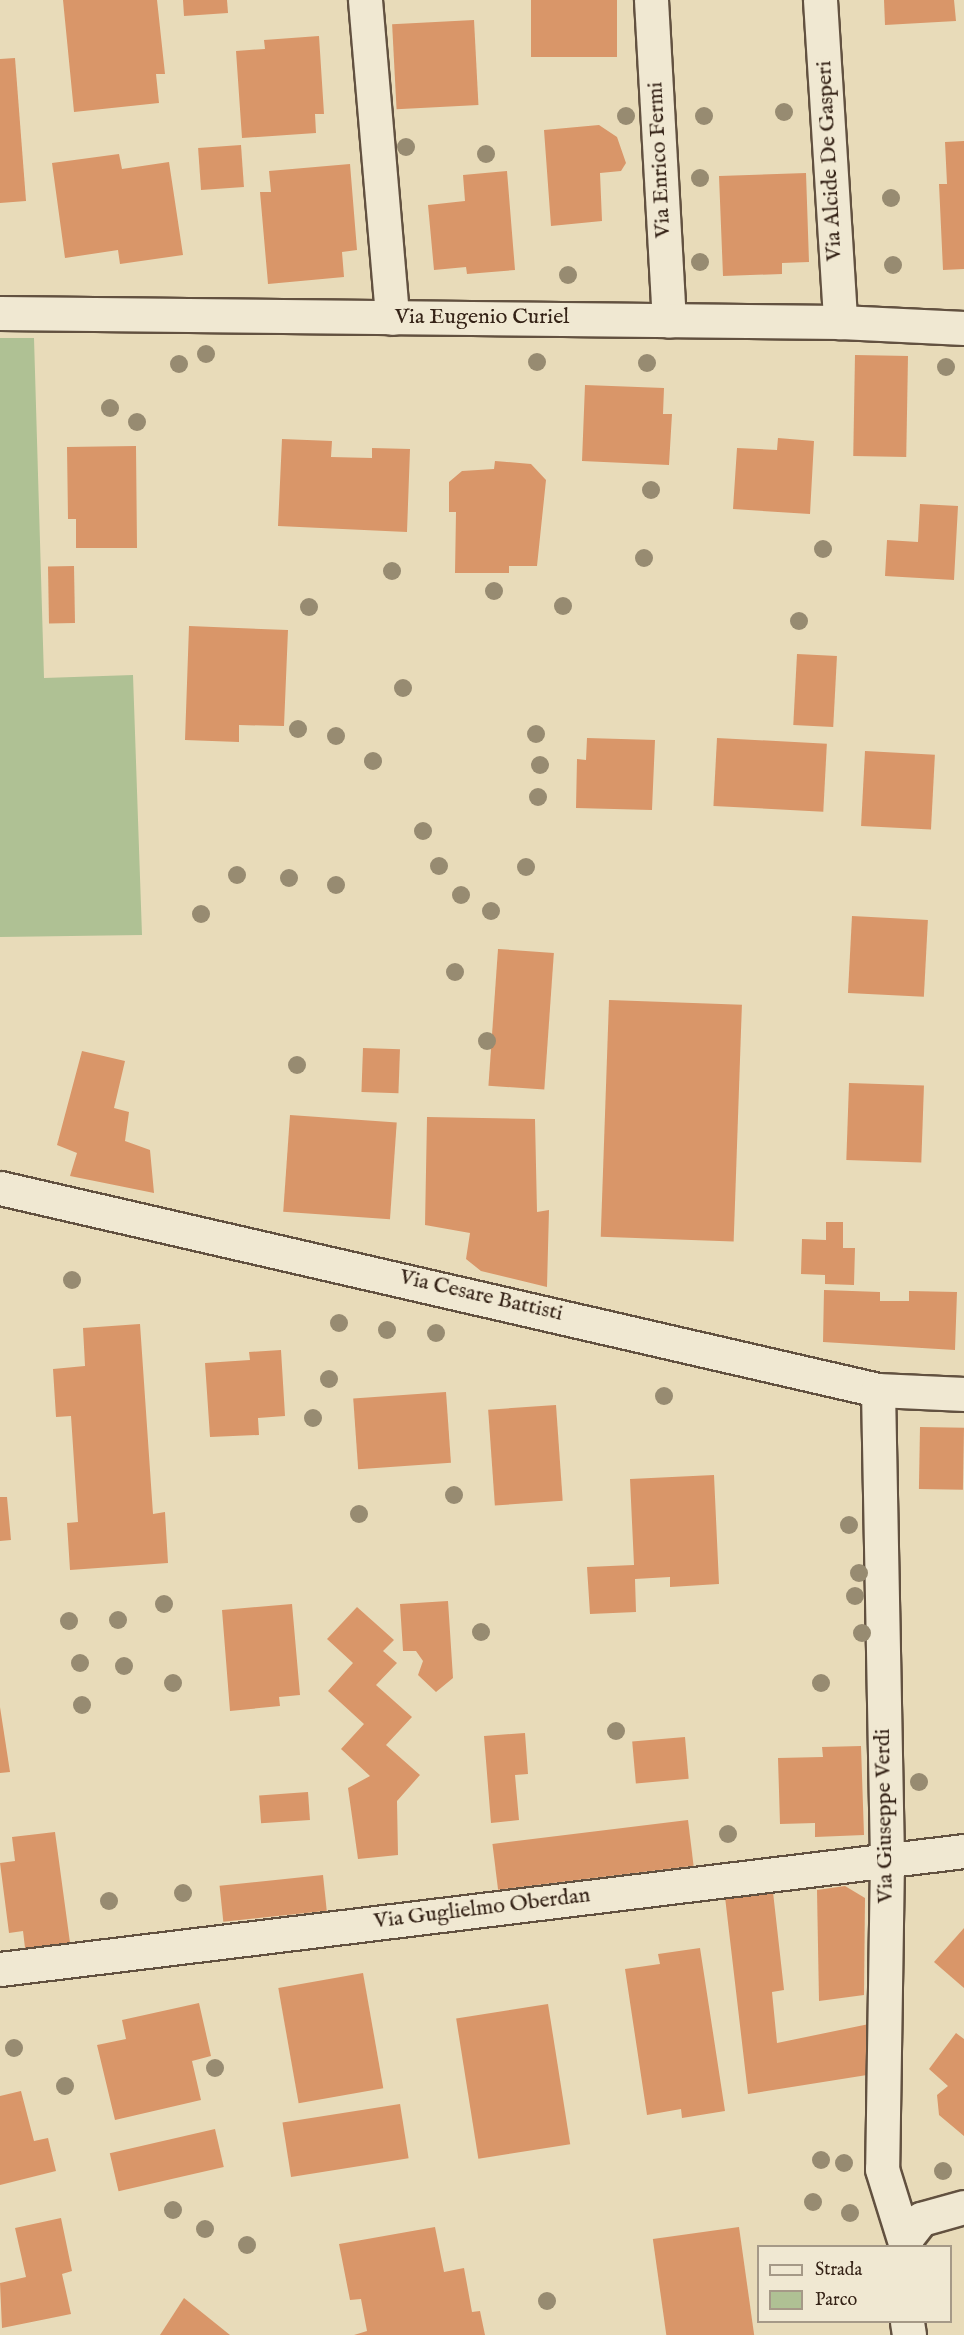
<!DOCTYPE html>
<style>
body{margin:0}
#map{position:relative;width:964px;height:2335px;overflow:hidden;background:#e8dbb9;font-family:"IM FELL English",serif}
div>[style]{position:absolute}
.green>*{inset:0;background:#afc194}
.building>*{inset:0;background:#d99669;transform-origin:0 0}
.roads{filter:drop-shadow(2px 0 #625140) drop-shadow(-2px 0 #625140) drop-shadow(0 2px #625140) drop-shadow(0 -2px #625140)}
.street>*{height:33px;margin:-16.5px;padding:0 16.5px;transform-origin:16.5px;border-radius:16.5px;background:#f0e8d2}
.trees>*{width:18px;height:18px;margin:-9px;border-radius:50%;background:#978b71}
span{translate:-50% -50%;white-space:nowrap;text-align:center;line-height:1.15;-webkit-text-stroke:5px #f0e8d2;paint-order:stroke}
.street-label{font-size:22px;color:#352317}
.legend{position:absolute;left:757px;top:2245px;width:195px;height:78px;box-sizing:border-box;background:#f0e8d2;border:2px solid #a59987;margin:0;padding:8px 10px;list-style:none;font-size:18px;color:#352317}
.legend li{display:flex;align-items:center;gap:12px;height:30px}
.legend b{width:30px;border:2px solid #a59987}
</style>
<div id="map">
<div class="green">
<div style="clip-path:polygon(0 338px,34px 338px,44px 678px,133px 675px,142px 935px,0 937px)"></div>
</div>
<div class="building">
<div style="clip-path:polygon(63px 0,157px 0,165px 74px,156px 74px,159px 103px,74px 112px)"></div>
<div style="clip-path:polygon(183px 0,227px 0,228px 13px,184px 16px)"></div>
<div style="left:531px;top:0;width:86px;height:57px"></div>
<div style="clip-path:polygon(884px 0,954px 0,956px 21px,885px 25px)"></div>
<div style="left:474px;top:20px;width:85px;height:82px;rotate:87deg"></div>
<div style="clip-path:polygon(319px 36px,324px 114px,315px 114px,316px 133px,242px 138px,236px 51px,265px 49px,264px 40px)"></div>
<div style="clip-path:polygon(15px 58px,26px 201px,0 203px,0 59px)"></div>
<div style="clip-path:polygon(599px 125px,617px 137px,626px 163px,621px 171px,600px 173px,602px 221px,551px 226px,544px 130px)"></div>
<div style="clip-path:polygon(964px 141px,964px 269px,943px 270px,939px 184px,947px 184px,945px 142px)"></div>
<div style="left:241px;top:145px;width:42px;height:43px;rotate:86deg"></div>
<div style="clip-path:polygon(119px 154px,122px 169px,169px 162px,183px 255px,120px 264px,118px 250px,65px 258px,52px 163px)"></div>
<div style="clip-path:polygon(350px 164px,357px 250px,342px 252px,344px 277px,268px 284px,260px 192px,271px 192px,269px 171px)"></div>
<div style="clip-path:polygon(507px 171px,515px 270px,467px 274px,466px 267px,434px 270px,428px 205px,465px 201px,463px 175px)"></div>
<div style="clip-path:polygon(806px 173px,809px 262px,782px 263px,782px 274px,723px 276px,719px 176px)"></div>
<div style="left:855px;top:355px;width:53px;height:101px;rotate:1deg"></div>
<div style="clip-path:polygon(585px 385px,664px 388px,663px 414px,672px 414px,669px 465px,582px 461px)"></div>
<div style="clip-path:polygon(778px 438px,814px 441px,810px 514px,733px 509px,737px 448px,777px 450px)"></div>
<div style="clip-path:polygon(282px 439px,332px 441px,331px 457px,372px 458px,372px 448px,410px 449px,407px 532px,278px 526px)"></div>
<div style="clip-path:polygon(136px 446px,137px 548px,76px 548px,76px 519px,68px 519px,67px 447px)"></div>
<div style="clip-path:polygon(495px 461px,531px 464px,546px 480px,537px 566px,509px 566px,509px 573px,455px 573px,456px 512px,449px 512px,449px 482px,462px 471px,494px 469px)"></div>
<div style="clip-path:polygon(920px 504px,958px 506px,954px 580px,885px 576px,887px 540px,918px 542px)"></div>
<div style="left:74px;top:566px;width:57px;height:26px;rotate:89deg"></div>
<div style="clip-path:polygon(189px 626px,288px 630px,284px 726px,239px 725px,239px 742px,185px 740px)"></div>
<div style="left:797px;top:654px;width:40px;height:71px;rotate:3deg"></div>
<div style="clip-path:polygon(587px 738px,655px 740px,652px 810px,576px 808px,577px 759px,586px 760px)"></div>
<div style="left:717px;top:738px;width:110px;height:68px;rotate:3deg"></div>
<div style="left:865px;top:751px;width:70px;height:75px;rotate:3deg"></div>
<div style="left:852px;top:916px;width:76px;height:77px;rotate:3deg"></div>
<div style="left:498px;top:949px;width:56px;height:137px;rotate:4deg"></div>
<div style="left:609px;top:1000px;width:133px;height:237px;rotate:2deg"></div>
<div style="left:363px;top:1048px;width:37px;height:44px;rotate:2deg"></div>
<div style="clip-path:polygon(82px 1051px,125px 1061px,114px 1108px,129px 1112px,125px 1141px,150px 1150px,154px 1193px,70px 1176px,77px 1153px,57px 1145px)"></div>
<div style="left:849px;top:1083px;width:75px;height:77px;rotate:2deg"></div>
<div style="left:290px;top:1115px;width:107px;height:97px;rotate:4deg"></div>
<div style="clip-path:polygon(427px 1117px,535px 1119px,537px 1212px,549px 1210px,547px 1287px,481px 1271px,466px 1259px,470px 1233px,425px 1225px)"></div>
<div style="clip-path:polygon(826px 1222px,843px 1222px,843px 1248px,855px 1248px,854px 1285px,825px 1284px,825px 1275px,801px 1274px,802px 1239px,826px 1240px)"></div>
<div style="clip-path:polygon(824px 1290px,880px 1292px,880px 1301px,909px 1301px,909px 1291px,957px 1292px,955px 1350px,823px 1342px)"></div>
<div style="clip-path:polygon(140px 1324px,153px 1514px,165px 1512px,168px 1563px,70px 1570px,67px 1523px,78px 1522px,71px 1416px,56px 1417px,53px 1369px,85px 1366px,83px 1328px)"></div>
<div style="clip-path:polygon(281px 1350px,285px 1416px,258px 1418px,259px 1435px,210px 1437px,205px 1363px,250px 1360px,249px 1352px)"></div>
<div style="left:446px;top:1392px;width:71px;height:93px;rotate:86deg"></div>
<div style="left:556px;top:1405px;width:96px;height:68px;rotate:86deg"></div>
<div style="left:920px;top:1427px;width:44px;height:62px;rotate:1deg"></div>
<div style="clip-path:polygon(714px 1475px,719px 1584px,670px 1587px,670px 1577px,635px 1579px,636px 1612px,590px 1614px,587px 1567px,634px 1565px,630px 1479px)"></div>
<div style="clip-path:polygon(0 1497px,7px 1497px,11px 1540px,0 1541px)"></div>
<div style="clip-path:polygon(448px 1601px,453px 1678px,436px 1692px,418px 1675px,423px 1661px,416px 1651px,403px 1651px,400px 1604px)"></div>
<div style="clip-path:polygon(292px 1604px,300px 1695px,279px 1697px,280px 1706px,230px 1711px,222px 1610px)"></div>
<div style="clip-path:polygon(357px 1607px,394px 1640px,383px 1651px,397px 1663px,376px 1685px,412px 1717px,386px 1745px,420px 1775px,397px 1801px,398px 1855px,358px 1859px,348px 1788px,370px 1776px,341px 1749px,364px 1724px,328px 1691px,353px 1663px,327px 1639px)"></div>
<div style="clip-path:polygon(0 1707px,10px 1772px,0 1773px)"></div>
<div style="clip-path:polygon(525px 1733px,528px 1774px,515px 1775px,519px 1820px,491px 1823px,484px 1736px)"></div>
<div style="left:685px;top:1737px;width:42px;height:53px;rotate:85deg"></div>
<div style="clip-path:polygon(861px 1746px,864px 1835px,815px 1837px,815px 1823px,780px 1824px,778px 1758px,823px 1757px,822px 1747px)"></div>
<div style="left:308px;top:1792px;width:28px;height:49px;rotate:86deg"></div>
<div style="left:688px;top:1820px;width:46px;height:197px;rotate:83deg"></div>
<div style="clip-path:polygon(55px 1832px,71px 1950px,26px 1956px,23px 1931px,9px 1933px,0 1863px,15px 1861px,12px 1837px)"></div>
<div style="left:323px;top:1875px;width:36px;height:104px;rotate:84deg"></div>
<div style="clip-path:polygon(845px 1886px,865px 1898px,864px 1995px,819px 2001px,817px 1890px)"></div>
<div style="clip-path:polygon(773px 1892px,784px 1990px,772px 1992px,777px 2043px,869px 2024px,867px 2075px,748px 2094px,725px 1897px)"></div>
<div style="clip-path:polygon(964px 1928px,964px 1988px,934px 1962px)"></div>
<div style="clip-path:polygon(700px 1948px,725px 2111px,682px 2118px,681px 2109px,647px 2115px,625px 1969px,660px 1964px,658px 1954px)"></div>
<div style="left:363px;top:1973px;width:117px;height:86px;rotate:80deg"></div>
<div style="clip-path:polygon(199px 2003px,211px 2056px,192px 2061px,201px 2100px,115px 2120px,97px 2045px,126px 2039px,122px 2020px)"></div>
<div style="left:548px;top:2004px;width:142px;height:93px;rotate:81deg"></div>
<div style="clip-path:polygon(956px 2033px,964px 2039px,964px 2136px,939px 2115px,937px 2095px,948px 2086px,929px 2069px)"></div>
<div style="clip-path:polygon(21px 2091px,34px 2141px,48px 2138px,56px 2171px,0 2185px,0 2096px)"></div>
<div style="left:400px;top:2104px;width:55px;height:119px;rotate:81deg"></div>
<div style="left:215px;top:2129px;width:39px;height:108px;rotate:77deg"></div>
<div style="clip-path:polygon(61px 2218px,72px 2271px,62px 2274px,71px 2314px,2px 2328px,0 2283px,26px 2277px,15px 2228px)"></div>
<div style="clip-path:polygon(435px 2227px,444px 2272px,464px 2268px,472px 2312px,480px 2311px,485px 2335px,354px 2335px,367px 2331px,361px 2299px,350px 2300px,339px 2244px)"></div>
<div style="left:739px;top:2227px;width:109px;height:87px;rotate:82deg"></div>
<div style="clip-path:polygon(184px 2298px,230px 2335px,160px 2335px)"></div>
</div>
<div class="roads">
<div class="street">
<div style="left:365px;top:0;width:319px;rotate:85.1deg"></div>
<div style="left:651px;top:0;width:321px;rotate:86.8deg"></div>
<div style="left:820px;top:0;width:323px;rotate:86.4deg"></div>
<div style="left:0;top:313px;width:840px;rotate:0.61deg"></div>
<div style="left:840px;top:322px;width:124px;rotate:2.8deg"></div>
<div style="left:0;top:1188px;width:901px;rotate:12.96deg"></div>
<div style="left:878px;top:1390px;width:86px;rotate:2.7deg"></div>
<div style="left:878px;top:1390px;width:470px;rotate:88.9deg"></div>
<div style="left:887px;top:1860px;width:309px;rotate:90.9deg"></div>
<div style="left:882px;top:2169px;width:81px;rotate:72.7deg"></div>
<div style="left:0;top:1969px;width:971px;rotate:-6.98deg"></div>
<div style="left:907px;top:2237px;width:23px;rotate:-52deg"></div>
<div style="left:921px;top:2219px;width:45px;rotate:-15.6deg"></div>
<div style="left:907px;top:2322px;width:13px;rotate:81deg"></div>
</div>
</div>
<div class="trees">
<div style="left:784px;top:112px"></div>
<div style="left:626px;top:116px"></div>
<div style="left:704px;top:116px"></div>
<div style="left:406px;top:147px"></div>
<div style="left:486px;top:154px"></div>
<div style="left:700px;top:178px"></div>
<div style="left:891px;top:198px"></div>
<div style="left:700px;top:262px"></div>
<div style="left:893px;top:265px"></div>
<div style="left:568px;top:275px"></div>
<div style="left:206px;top:354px"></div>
<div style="left:537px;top:362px"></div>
<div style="left:647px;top:363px"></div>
<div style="left:179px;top:364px"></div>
<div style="left:946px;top:367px"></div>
<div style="left:110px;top:408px"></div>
<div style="left:137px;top:422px"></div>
<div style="left:651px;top:490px"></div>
<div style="left:823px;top:549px"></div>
<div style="left:644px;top:558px"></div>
<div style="left:392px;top:571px"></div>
<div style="left:494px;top:591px"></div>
<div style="left:563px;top:606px"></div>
<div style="left:309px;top:607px"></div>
<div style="left:799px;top:621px"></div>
<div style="left:403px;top:688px"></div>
<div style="left:298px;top:729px"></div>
<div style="left:536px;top:734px"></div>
<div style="left:336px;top:736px"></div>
<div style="left:373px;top:761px"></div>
<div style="left:540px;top:765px"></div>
<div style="left:538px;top:797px"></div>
<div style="left:423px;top:831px"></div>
<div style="left:439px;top:866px"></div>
<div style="left:526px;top:867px"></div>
<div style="left:237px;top:875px"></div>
<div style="left:289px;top:878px"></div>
<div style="left:336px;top:885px"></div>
<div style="left:461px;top:895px"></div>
<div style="left:491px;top:911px"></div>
<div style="left:201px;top:914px"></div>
<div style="left:455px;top:972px"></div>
<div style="left:487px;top:1041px"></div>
<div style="left:297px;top:1065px"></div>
<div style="left:72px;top:1280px"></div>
<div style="left:339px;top:1323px"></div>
<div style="left:387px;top:1330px"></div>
<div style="left:436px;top:1333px"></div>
<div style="left:329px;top:1379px"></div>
<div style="left:664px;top:1396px"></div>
<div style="left:313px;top:1418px"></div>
<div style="left:454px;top:1495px"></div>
<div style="left:359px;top:1514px"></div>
<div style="left:849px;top:1525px"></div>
<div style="left:859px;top:1573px"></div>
<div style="left:855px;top:1596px"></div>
<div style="left:164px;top:1604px"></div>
<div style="left:118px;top:1620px"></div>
<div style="left:69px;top:1621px"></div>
<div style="left:481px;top:1632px"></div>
<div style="left:862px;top:1633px"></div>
<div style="left:80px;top:1663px"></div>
<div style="left:124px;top:1666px"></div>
<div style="left:173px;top:1683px"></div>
<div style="left:821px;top:1683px"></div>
<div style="left:82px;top:1705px"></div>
<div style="left:616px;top:1731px"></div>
<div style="left:919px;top:1782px"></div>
<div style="left:728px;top:1834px"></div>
<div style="left:183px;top:1893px"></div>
<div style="left:109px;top:1901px"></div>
<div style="left:14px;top:2048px"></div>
<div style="left:215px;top:2068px"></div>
<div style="left:65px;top:2086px"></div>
<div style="left:821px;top:2160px"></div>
<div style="left:844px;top:2163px"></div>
<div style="left:943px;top:2171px"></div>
<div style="left:813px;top:2202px"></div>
<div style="left:173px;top:2210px"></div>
<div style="left:850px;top:2213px"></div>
<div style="left:205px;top:2229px"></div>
<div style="left:247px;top:2245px"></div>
<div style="left:547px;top:2301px"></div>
</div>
<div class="street-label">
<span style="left:660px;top:160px;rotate:-93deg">Via Enrico Fermi</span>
<span style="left:830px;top:161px;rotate:-93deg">Via Alcide De Gasperi</span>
<span style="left:482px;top:318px">Via Eugenio Curiel</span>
<span style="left:481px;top:1296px;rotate:13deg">Via Cesare Battisti</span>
<span style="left:885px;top:1816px;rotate:-91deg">Via Giuseppe Verdi</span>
<span style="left:482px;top:1909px;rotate:-7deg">Via Guglielmo Oberdan</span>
</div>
<ul class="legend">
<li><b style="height:8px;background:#f0e8d2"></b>Strada</li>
<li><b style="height:16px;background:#afc194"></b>Parco</li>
</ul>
</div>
